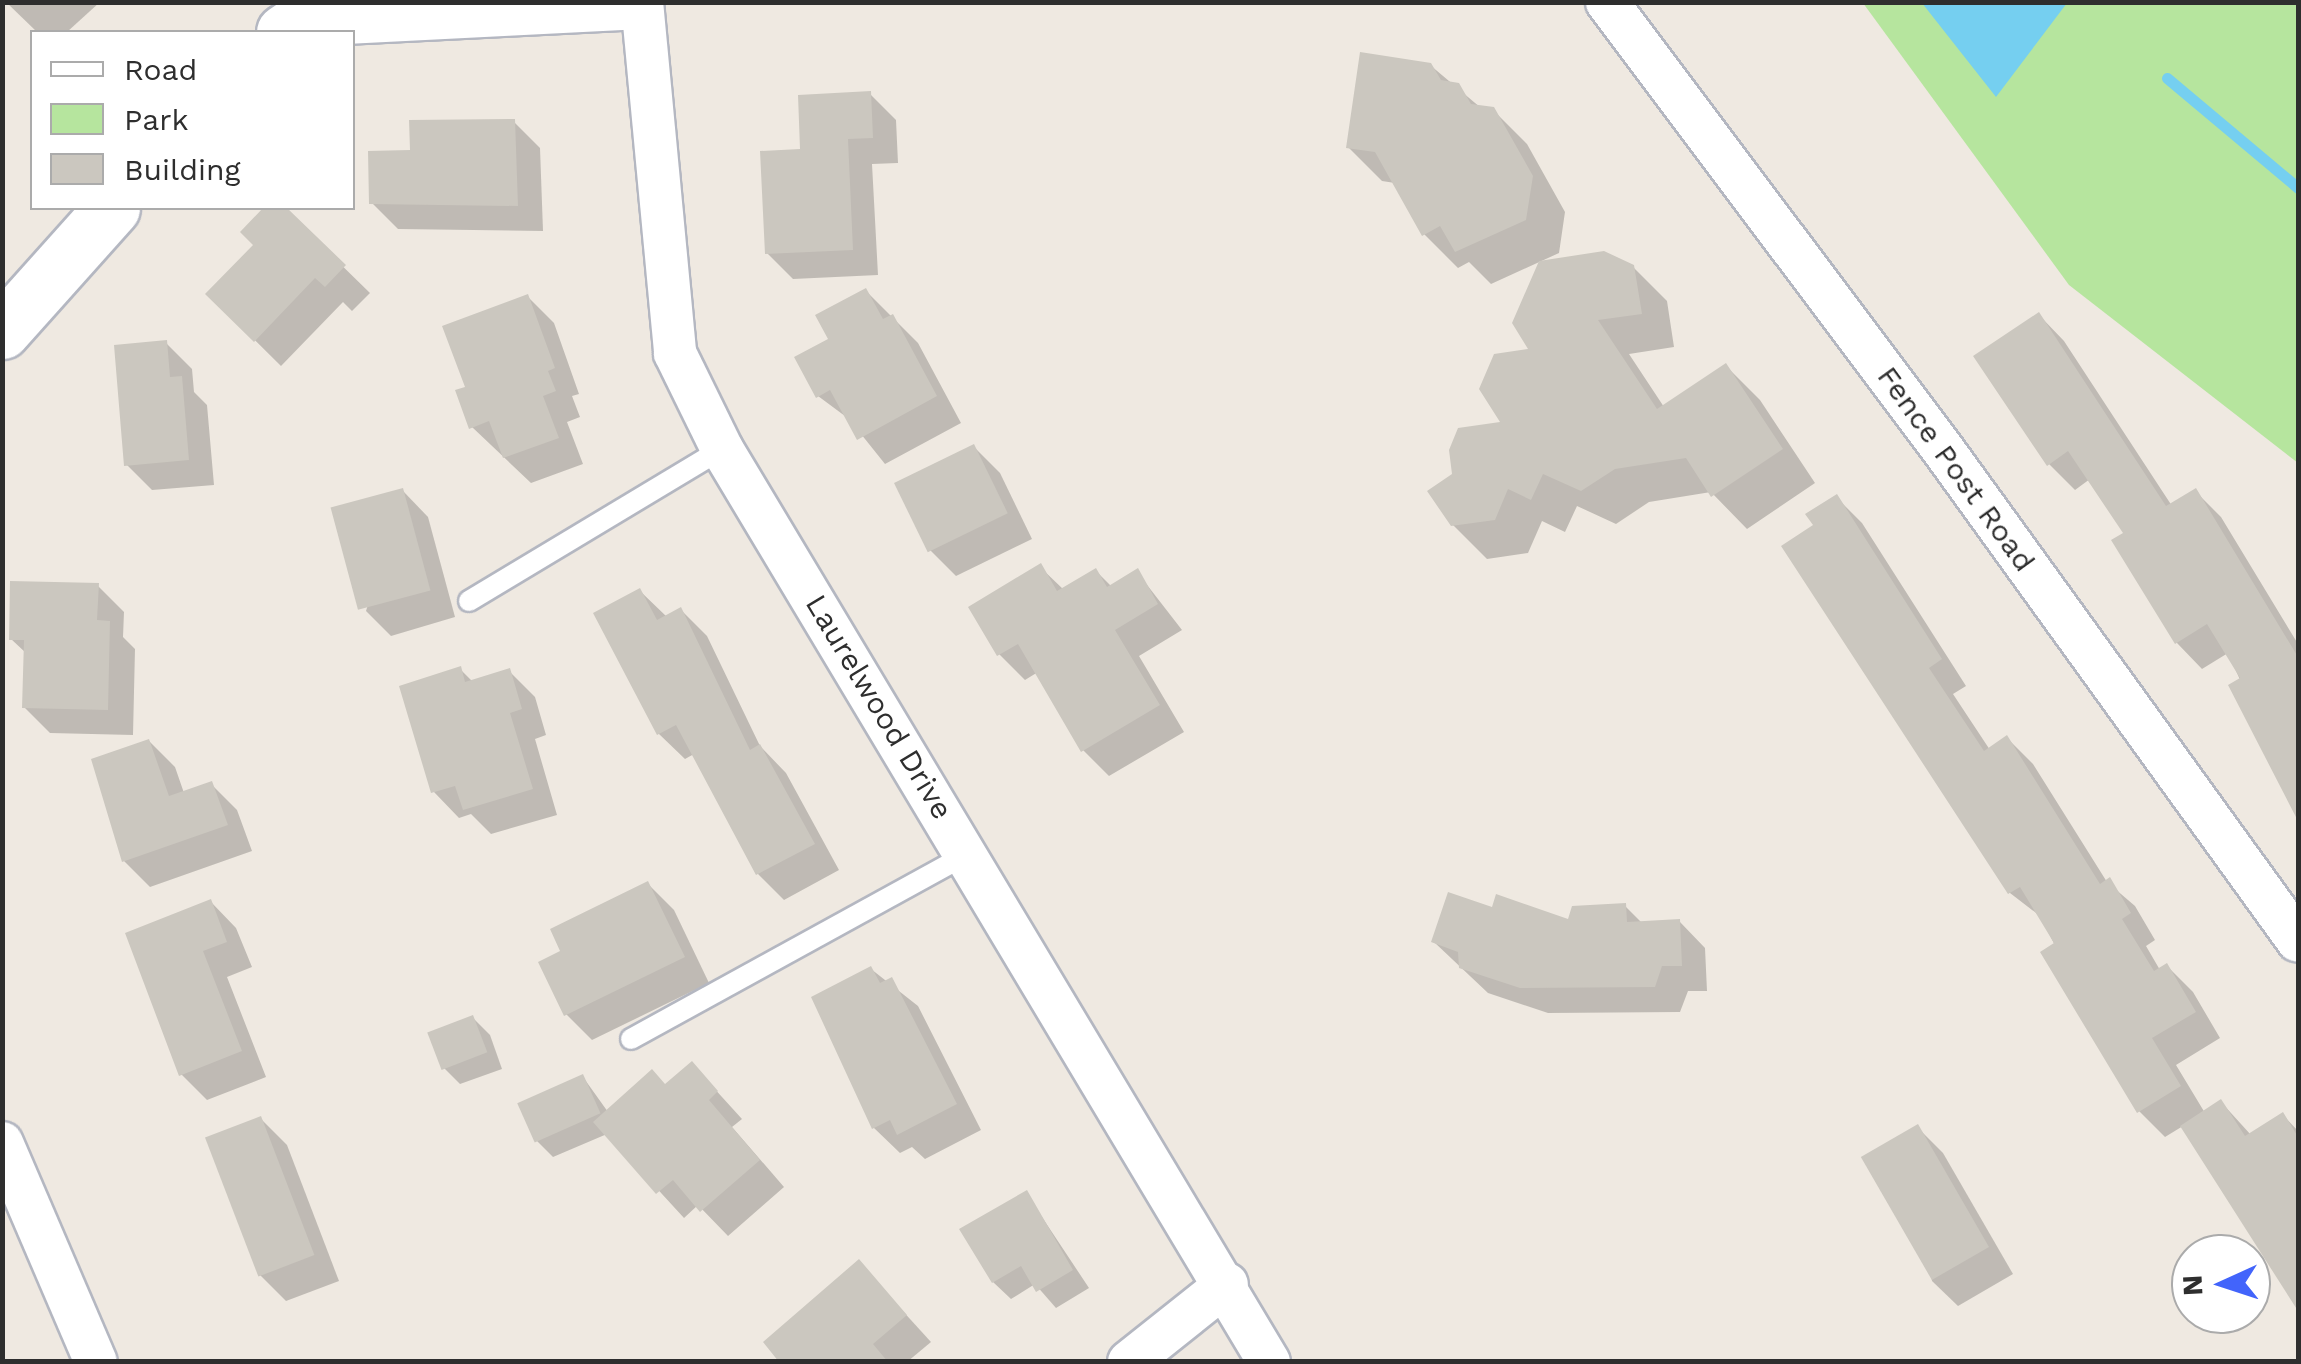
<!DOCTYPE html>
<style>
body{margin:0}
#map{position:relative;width:2301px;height:1364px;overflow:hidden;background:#efe9e1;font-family:"Work Sans",sans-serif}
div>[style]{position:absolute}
.green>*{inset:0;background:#b6e59e}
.water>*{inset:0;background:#75cff0}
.shadow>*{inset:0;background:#0003}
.stream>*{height:11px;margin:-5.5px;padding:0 5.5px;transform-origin:5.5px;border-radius:5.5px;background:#75cff0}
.building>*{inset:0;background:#cbc7bf;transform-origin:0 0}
.roads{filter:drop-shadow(2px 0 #b4b7c1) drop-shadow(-2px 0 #b4b7c1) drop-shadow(0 2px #b4b7c1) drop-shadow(0 -2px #b4b7c1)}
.lane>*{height:20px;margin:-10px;padding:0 10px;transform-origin:10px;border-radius:10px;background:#fff}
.street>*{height:42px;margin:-21px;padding:0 21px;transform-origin:21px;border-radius:21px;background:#fff}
.secondary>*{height:55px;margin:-27.5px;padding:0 27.5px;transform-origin:27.5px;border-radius:27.5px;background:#fff}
span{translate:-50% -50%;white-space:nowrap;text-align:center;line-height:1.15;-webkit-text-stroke:8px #fff;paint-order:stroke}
.street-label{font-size:30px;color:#2e2e2e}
.frame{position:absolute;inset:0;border:5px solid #2e2e2e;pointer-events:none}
.legend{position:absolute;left:30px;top:30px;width:325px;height:180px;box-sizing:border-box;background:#fff;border:2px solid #ababab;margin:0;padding:12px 18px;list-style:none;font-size:30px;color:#2e2e2e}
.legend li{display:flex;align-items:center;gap:20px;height:50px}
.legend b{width:50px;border:2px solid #ababab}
.north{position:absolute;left:2171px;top:1234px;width:100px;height:100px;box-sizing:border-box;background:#fff;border:2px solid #ababab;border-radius:50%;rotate:267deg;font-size:28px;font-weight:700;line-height:40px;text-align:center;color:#2e2e2e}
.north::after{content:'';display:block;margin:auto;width:35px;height:45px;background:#4264fb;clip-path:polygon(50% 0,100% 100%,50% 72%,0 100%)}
</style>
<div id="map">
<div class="green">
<div style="clip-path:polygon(1863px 3px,2298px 3px,2298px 463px,2069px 285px)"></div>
</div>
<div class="water">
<div style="clip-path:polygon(1922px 3px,2067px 3px,1996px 97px)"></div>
</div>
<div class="shadow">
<div style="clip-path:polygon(100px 2px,67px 32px,37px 32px,6px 2px)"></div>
<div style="clip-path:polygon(1430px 65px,1481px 108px,1493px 110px,1527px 144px,1565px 212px,1559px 253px,1491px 284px,1469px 262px,1458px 268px,1424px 234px,1395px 183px,1382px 181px,1348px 147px)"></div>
<div style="clip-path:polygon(870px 94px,896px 120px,898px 163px,872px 164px,878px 275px,793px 279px,767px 253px,802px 151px)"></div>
<div style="clip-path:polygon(514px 122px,540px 148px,543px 231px,398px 229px,372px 203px,412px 152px)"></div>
<div style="clip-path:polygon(267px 208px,283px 208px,370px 293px,352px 311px,343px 302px,281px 366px,208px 294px,256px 245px,243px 232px)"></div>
<div style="clip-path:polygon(1633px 267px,1667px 301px,1674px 347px,1629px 354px,1664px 407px,1726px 366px,1760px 400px,1815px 483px,1747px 529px,1711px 492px,1649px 502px,1616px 524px,1577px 506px,1565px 532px,1542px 521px,1528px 553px,1487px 559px,1453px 525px,1455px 476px,1505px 423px,1532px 351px)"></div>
<div style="clip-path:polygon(866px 291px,918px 343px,961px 423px,885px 464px,849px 419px,818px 396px,831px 340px)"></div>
<div style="clip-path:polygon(528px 297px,554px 323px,579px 394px,572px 396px,580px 417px,567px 422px,583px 464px,531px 483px,472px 427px)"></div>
<div style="clip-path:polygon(2039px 315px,2064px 341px,2172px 506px,2195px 491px,2221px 517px,2298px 644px,2298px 809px,2228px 653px,2202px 669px,2177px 643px,2126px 533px,2090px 479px,2075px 490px,2049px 464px)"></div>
<div style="clip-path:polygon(166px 343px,192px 369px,194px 392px,207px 405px,214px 485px,152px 490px,126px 464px)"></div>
<div style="clip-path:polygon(974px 447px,1000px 473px,1032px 539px,956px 576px,930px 550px)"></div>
<div style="clip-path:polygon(403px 491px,428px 517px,455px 617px,391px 636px,366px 611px)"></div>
<div style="clip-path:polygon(1836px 497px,1862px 523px,1966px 686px,1953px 694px,1990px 750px,2007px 738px,2033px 764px,2107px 882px,2135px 906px,2155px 940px,2146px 946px,2160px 970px,2167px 966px,2193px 992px,2220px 1038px,2176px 1065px,2205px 1113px,2221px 1102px,2251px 1135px,2283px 1115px,2298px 1131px,2298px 1301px,2183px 1126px,2165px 1137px,2139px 1111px,2040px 916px,2010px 893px,1785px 546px,1817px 526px)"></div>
<div style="clip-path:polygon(1040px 567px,1064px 590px,1096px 571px,1112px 587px,1137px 572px,1182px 630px,1139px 656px,1184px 732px,1109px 776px,1083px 750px,1038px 672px,1025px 680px,999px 654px)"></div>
<div style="clip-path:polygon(98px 586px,124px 612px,123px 637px,135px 649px,133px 735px,50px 733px,24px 707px,26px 653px,11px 639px)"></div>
<div style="clip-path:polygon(640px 591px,667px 617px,681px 610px,707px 636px,760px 746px,786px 773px,839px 870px,784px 900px,758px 874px,694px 754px,685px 759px,659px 734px)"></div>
<div style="clip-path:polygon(460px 669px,473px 682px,509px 671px,535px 697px,546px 735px,535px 739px,557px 815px,491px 834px,471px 814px,459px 818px,434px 792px)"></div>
<div style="clip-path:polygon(149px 741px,175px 767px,184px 793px,211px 784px,237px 810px,252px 851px,150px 887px,124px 861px)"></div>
<div style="clip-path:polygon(648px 884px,674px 910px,709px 983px,592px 1040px,566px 1014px,564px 952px)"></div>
<div style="clip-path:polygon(211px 902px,236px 928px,252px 967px,227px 977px,266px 1077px,207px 1100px,181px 1074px)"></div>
<div style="clip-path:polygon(1625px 906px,1642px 923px,1680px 922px,1705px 948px,1707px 991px,1688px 991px,1680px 1012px,1548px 1013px,1488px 993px,1434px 942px,1493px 910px,1570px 922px)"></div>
<div style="clip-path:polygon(871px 969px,918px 1006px,981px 1130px,925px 1159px,912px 1147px,900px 1153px,874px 1128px)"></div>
<div style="clip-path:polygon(473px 1018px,490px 1035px,502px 1069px,460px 1084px,443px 1067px)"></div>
<div style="clip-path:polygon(692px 1064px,742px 1119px,732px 1127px,784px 1187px,728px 1236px,698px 1205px,684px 1218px,607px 1134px,553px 1157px,536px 1140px,583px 1077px,608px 1112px,666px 1087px)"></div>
<div style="clip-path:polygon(261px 1119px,287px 1145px,339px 1281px,286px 1301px,260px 1275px)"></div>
<div style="clip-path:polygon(1917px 1127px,1943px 1153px,2013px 1274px,1958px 1306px,1932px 1281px)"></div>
<div style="clip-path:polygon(1026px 1193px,1089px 1288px,1056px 1308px,1035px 1284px,1011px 1299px,993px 1282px)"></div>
<div style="clip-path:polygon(859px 1263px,931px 1342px,907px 1362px,774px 1362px)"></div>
</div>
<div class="stream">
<div style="left:2167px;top:78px;width:171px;rotate:40deg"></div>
</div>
<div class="building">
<div style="clip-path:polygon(1360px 52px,1431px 63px,1441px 80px,1459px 83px,1471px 104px,1494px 107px,1533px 176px,1526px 220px,1455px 252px,1440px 226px,1422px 236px,1375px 152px,1346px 148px)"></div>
<div style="clip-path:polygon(871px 91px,873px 138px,848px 139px,853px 250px,765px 254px,760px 151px,800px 149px,798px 95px)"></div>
<div style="clip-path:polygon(515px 119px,518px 206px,369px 204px,368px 151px,410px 150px,409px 120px)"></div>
<div style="clip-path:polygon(263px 208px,287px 208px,346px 265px,325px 287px,315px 278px,254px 342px,205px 294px,253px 245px,240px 232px)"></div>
<div style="clip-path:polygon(1604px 251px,1634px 265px,1642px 314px,1598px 320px,1657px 409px,1726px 363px,1783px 449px,1711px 497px,1686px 458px,1615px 469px,1581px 491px,1543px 474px,1531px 500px,1508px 489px,1495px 520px,1451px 526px,1427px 491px,1452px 474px,1449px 450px,1458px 428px,1500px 422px,1479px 389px,1494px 354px,1528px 349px,1512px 323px,1539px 261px)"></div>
<div style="clip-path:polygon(866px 288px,883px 319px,893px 314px,937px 396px,857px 440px,830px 390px,816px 398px,794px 357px,828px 339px,815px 315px)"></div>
<div style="clip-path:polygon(528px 294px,555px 368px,548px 371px,556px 391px,543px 396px,559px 438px,503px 458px,489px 421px,469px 429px,455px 390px,465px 387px,442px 326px)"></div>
<div style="clip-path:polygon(2039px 312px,2166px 506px,2196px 488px,2298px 657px,2298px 821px,2228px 685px,2240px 678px,2207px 624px,2175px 644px,2111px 540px,2123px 533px,2068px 451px,2047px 466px,1973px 356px)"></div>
<div style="clip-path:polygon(167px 340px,170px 377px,182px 376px,189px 460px,124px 466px,114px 345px)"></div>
<div style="left:974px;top:444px;width:77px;height:89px;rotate:64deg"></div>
<div style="left:403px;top:488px;width:106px;height:75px;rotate:75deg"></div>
<div style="clip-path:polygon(1837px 494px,1942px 659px,1929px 668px,1984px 751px,2007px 735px,2100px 884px,2110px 877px,2131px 913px,2122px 919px,2154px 971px,2167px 963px,2196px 1012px,2152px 1038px,2181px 1086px,2137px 1113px,2040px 952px,2054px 943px,2020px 887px,2008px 894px,1781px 546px,1813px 525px,1805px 514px)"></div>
<div style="clip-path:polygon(1041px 563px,1057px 591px,1096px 568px,1107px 587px,1138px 568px,1158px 604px,1115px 630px,1160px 705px,1081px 752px,1018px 644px,997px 656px,968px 607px)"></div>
<div style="clip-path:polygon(10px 581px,99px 583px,97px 620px,110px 621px,108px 710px,22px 708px,24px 640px,9px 640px)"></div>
<div style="clip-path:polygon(640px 588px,657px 620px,681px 607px,750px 750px,760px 744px,815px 844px,756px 875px,676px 725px,657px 735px,593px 613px)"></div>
<div style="clip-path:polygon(461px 666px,465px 682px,510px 668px,522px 709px,510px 713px,533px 789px,463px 810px,455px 786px,431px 793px,399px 686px)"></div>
<div style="clip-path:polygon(149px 739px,169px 796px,212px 781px,228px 825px,122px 862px,91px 759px)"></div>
<div style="clip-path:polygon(648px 881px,685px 957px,564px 1016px,538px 962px,560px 951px,550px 929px)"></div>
<div style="clip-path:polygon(1448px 892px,1492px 907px,1496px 894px,1568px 919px,1572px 906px,1626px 903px,1627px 922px,1680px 919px,1682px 966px,1662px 966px,1655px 987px,1520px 988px,1459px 968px,1458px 952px,1431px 942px)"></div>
<div style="clip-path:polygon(211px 899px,227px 942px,203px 951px,242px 1051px,179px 1076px,125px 933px)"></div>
<div style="clip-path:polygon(871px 966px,880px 983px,892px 977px,957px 1104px,897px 1135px,890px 1120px,872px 1129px,811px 997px)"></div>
<div style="left:473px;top:1015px;width:40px;height:49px;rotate:69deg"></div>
<div style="clip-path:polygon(692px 1061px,718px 1091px,709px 1100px,760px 1160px,700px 1212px,673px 1180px,656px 1194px,593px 1122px,652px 1069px,665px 1084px)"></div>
<div style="left:583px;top:1074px;width:43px;height:72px;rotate:66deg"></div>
<div style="clip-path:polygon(2221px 1099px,2245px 1136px,2283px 1112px,2298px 1137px,2298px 1311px,2180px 1126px)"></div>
<div style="left:261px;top:1116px;width:149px;height:60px;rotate:69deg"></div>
<div style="left:1918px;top:1124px;width:142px;height:66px;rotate:60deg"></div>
<div style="clip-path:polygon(1027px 1190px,1073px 1270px,1036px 1292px,1021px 1266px,992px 1283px,959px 1229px)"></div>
<div style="clip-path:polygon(859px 1259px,907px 1315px,873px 1344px,888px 1362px,779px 1362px,763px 1342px)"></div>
</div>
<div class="roads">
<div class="lane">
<div style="left:469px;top:601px;width:295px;rotate:-31deg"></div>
<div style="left:631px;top:1039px;width:384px;rotate:-28.8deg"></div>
</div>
<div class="street">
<div style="left:642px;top:2px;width:353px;rotate:84.6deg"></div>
<div style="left:675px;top:353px;width:107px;rotate:63.9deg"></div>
<div style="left:722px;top:449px;width:1064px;rotate:59.07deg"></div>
<div style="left:1607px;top:2px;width:561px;rotate:53.11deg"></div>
<div style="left:1944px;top:451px;width:604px;rotate:54.15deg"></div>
<div style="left:2px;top:1143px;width:238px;rotate:66.8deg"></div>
<div style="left:1129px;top:1362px;width:125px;rotate:-38.5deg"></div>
</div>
<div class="secondary">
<div style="left:284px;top:32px;width:25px;rotate:-34deg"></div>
<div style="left:305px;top:18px;width:321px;rotate:-2.9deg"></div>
<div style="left:2px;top:331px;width:165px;rotate:-48.2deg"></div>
</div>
</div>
<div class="street-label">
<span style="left:1956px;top:469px;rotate:54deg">Fence Post Road</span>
<span style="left:879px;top:707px;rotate:59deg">Laurelwood Drive</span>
</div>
<div class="frame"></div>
<ul class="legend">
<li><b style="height:12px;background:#fff"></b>Road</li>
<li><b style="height:28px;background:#b6e59e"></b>Park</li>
<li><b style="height:28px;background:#cbc7bf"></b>Building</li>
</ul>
<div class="north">N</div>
</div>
